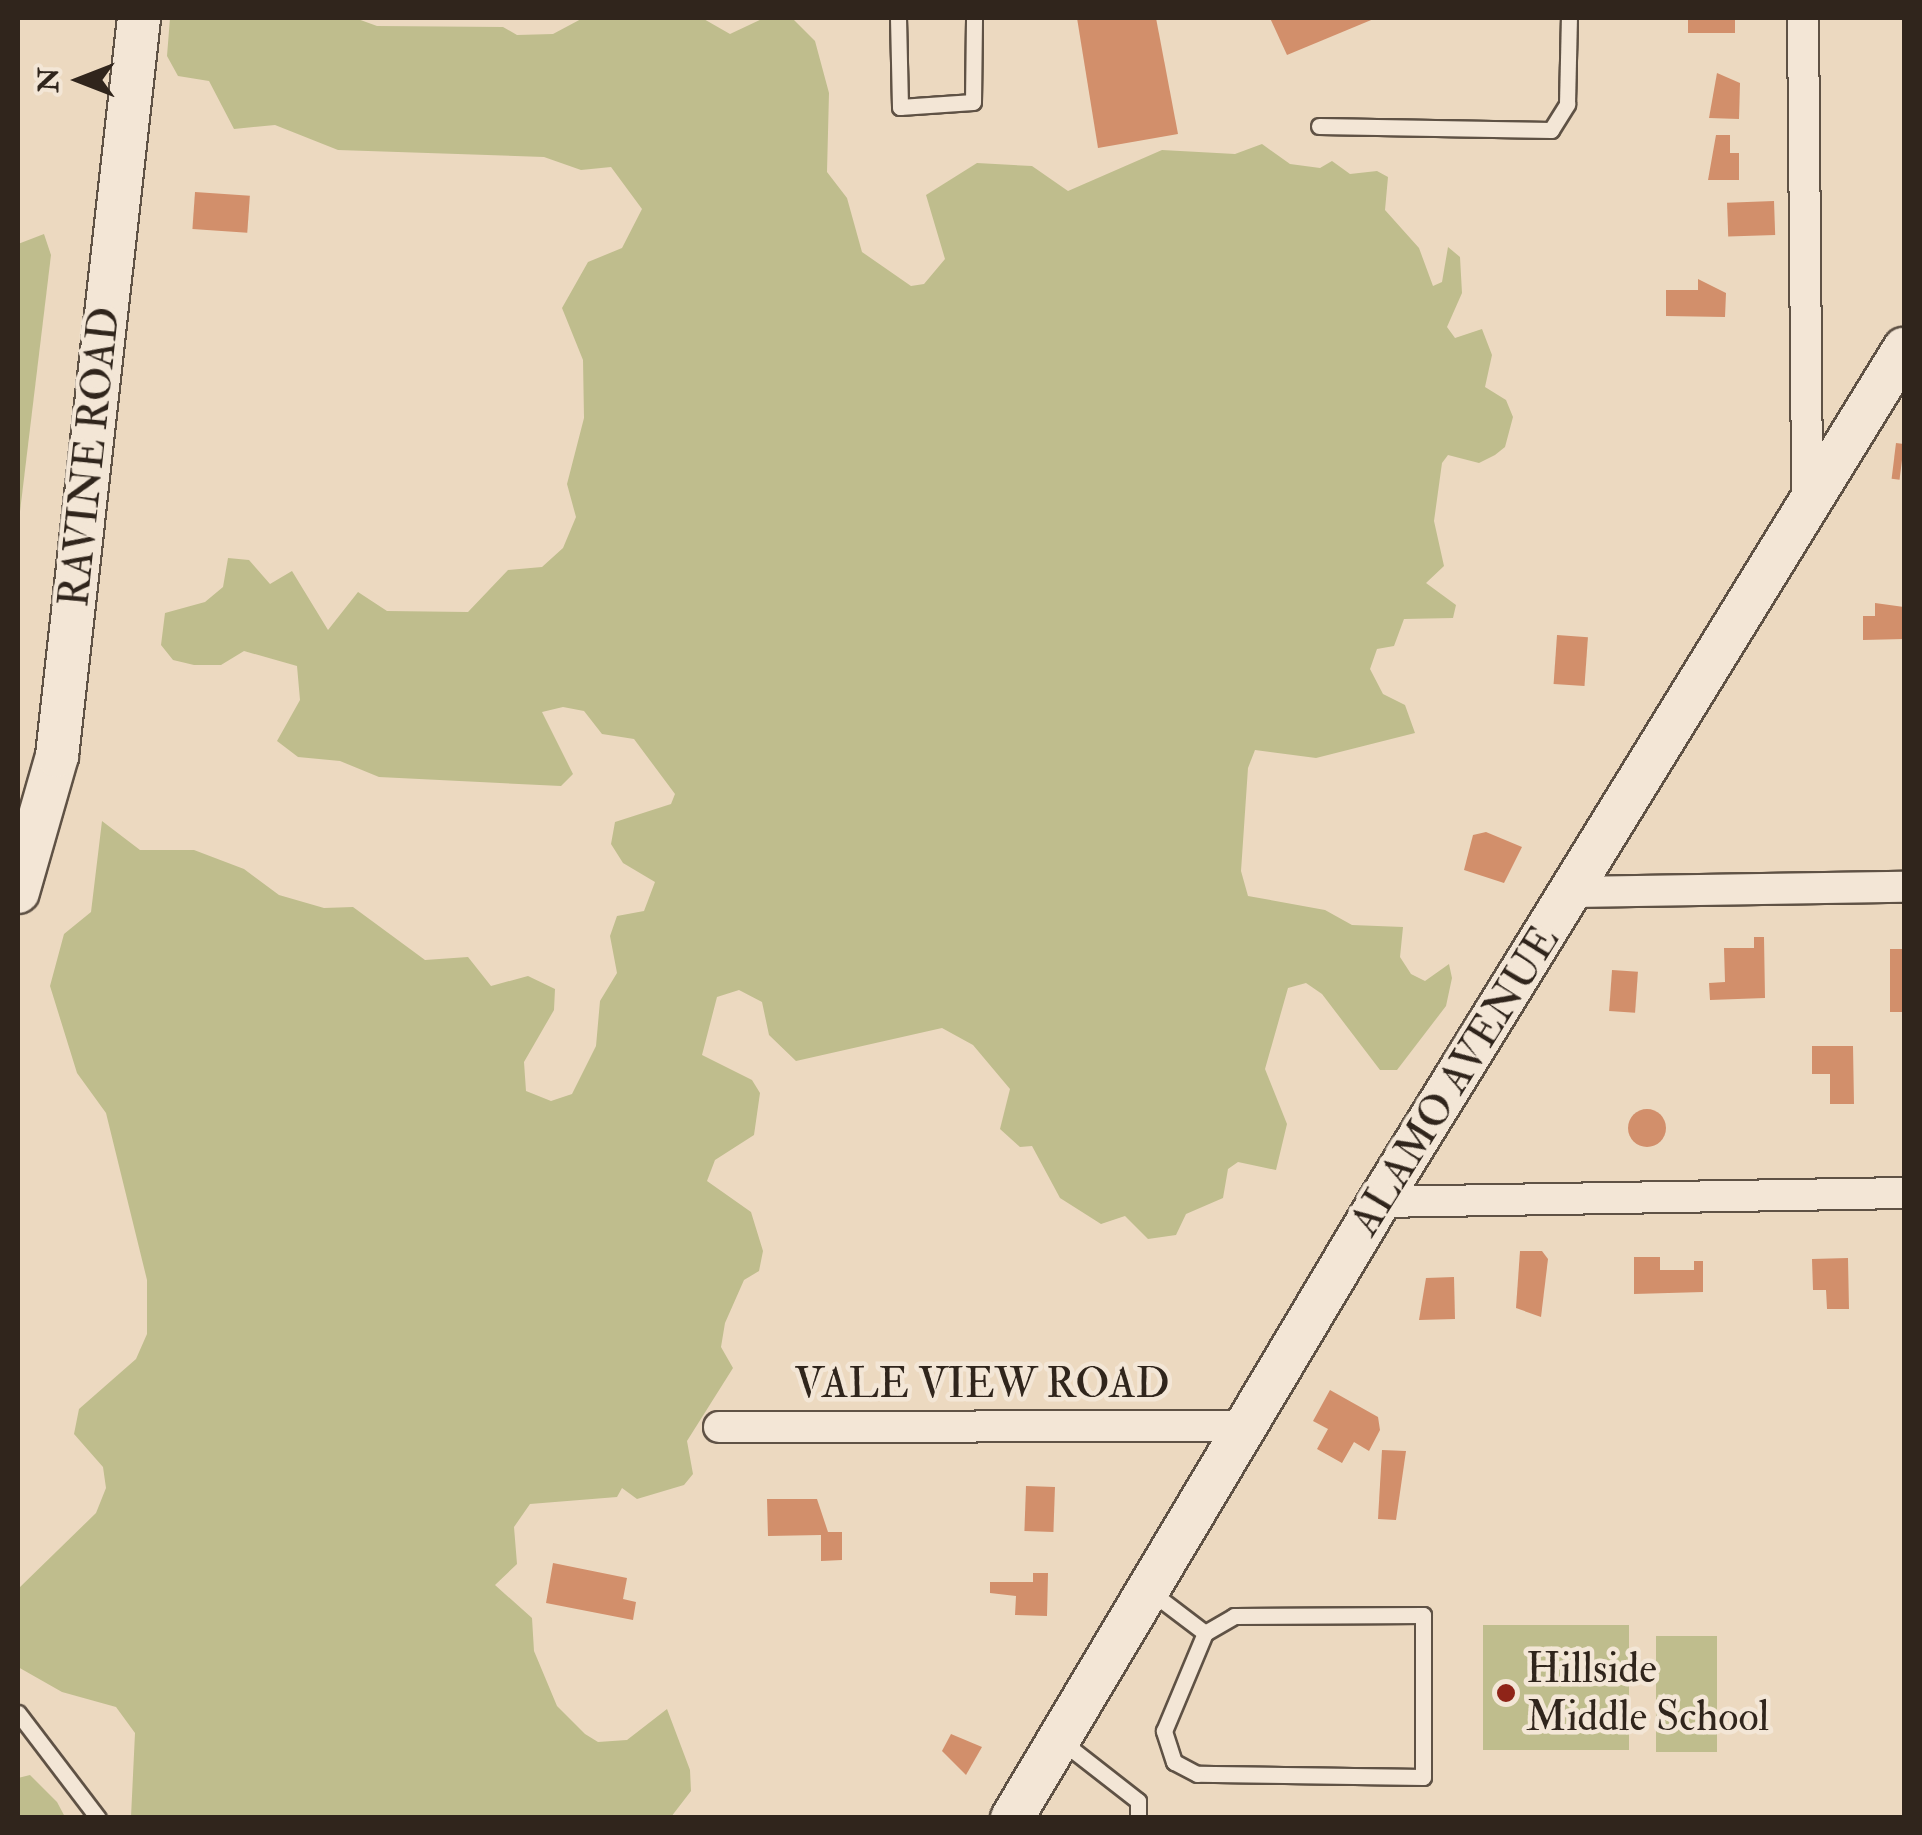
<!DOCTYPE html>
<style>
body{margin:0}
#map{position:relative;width:1922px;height:1835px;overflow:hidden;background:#ecd9c0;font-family:"IM FELL Double Pica",serif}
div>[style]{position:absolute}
.green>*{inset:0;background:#bfbd8d;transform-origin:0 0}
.building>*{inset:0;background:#d28f6b;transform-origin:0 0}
.round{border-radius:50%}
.roads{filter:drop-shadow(2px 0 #5f5245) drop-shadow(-2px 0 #5f5245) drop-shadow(0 2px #5f5245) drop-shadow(0 -2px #5f5245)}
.lane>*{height:15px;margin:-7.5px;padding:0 7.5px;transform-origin:7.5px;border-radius:7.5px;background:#f3e6d6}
.street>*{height:30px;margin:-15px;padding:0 15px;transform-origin:15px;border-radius:15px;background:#f3e6d6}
.secondary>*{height:42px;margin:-21px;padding:0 21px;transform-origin:21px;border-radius:21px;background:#f3e6d6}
.dots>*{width:28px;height:28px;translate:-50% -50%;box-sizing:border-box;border:5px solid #f3e6d6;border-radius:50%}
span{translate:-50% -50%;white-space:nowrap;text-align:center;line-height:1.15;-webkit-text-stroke:9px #f3e6d6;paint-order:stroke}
.street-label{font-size:42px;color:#30251c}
.poi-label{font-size:42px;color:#30251c}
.left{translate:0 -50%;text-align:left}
.frame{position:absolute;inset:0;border:20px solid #30251c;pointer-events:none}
.north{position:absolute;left:30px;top:30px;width:100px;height:100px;-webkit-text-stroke:8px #f3e6d6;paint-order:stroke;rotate:270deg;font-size:28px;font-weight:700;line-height:40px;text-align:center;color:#30251c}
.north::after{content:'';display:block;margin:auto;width:35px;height:45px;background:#30251c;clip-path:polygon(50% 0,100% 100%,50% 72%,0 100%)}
</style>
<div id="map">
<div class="green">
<div style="clip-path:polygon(170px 18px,355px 18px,377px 26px,503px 27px,517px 35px,553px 34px,583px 18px,702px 18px,730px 34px,764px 18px,792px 18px,815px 41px,829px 93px,827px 172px,847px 198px,862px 252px,911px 286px,924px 284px,945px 259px,926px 195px,977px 163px,1032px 166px,1068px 191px,1162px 150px,1235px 154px,1262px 144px,1290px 164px,1320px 168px,1332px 161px,1350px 174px,1377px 171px,1388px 177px,1385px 210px,1419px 248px,1433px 286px,1442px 282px,1448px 247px,1460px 257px,1462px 293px,1447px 327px,1455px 338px,1482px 329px,1492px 355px,1485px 387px,1506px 400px,1513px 417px,1505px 447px,1495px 455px,1479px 463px,1448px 455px,1442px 463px,1434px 521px,1444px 566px,1426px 583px,1456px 605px,1453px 618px,1404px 619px,1394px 646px,1377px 649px,1370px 669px,1383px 694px,1405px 705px,1415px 733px,1316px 758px,1255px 750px,1248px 768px,1241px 871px,1248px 896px,1325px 910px,1352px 925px,1403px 927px,1400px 957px,1411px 974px,1425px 981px,1449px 964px,1452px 978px,1446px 1006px,1397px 1070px,1380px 1070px,1322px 994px,1306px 983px,1288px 988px,1265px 1069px,1287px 1124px,1276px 1170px,1238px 1162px,1228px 1169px,1223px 1198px,1186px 1214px,1176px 1235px,1148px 1239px,1125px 1216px,1101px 1224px,1060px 1198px,1032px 1146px,1020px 1147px,1000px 1129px,1010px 1089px,973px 1045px,942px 1028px,796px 1061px,769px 1035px,762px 1002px,739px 990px,717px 997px,702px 1055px,752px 1080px,760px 1093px,754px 1135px,715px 1160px,707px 1181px,751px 1212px,763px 1251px,759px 1271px,744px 1280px,725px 1323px,721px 1347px,733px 1368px,687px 1441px,693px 1474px,684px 1485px,637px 1499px,622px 1488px,617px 1497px,530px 1504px,514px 1527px,517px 1564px,495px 1585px,532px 1618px,534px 1651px,557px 1706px,585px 1734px,598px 1742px,627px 1740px,667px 1709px,690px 1770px,691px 1791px,671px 1817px,131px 1817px,135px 1733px,116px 1707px,62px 1692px,18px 1667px,18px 1589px,96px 1513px,106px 1488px,103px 1467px,74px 1434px,79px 1409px,136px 1359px,147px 1334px,147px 1280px,106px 1113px,77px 1073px,50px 986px,64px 934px,91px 912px,102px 821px,140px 850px,194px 850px,244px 869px,279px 895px,324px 908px,353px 907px,425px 960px,468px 957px,491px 986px,528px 976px,555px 989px,554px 1010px,524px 1062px,526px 1091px,551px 1101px,572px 1094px,596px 1046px,600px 1001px,617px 973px,610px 936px,617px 916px,644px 911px,655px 882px,623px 863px,611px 844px,615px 822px,671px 804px,675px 794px,634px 739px,602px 734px,584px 711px,563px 707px,542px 712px,573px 774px,561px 786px,379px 777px,340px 761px,298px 757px,277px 741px,300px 700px,297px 666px,244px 651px,221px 665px,194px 665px,173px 660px,161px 645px,165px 613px,205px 602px,223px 587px,228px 558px,249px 560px,270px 584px,292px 571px,328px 630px,358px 592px,387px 611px,468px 612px,508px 570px,542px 567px,563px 548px,576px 517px,567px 484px,584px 418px,583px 360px,562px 308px,588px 262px,622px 248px,642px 209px,611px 167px,581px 170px,544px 157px,338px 150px,275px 125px,234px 129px,209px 81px,178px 76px,167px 56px)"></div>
<div style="clip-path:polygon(44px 234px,51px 255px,18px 528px,18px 244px)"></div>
<div style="left:1629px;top:1625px;width:125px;height:146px;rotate:90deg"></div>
<div style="left:1656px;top:1636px;width:61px;height:116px"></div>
<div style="clip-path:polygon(30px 1775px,57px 1802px,65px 1817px,18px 1817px,18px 1778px)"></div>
</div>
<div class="building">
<div style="clip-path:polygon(1077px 18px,1156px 18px,1178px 134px,1098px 148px)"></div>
<div style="clip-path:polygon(1270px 18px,1376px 18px,1287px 55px)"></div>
<div style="left:1688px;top:18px;width:47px;height:15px"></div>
<div style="clip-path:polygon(1717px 73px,1740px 83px,1739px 119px,1709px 118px)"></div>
<div style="clip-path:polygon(1716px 135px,1730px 135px,1730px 153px,1739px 153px,1739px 180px,1708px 180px)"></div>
<div style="left:195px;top:192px;width:55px;height:37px;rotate:4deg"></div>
<div style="left:1774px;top:201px;width:34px;height:47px;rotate:88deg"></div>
<div style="clip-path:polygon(1698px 279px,1726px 293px,1725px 317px,1666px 316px,1666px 290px,1698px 290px)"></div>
<div style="left:1896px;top:443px;width:8px;height:36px;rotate:7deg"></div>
<div style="clip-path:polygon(1875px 603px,1904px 607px,1904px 639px,1863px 640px,1863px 616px,1875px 616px)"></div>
<div style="left:1557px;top:635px;width:31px;height:49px;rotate:4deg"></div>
<div style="clip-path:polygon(1486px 832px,1522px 847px,1504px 883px,1464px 870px,1473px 835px)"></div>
<div style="clip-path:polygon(1754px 937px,1764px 937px,1765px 998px,1710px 1000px,1709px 983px,1725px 982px,1724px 948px,1754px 948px)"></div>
<div style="left:1904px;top:949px;width:63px;height:14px;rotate:90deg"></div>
<div style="left:1612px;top:970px;width:26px;height:41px;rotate:4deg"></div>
<div style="clip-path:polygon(1812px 1046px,1853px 1046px,1854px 1104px,1830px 1104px,1830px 1074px,1812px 1074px)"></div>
<div class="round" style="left:1628px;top:1109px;width:38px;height:38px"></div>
<div style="clip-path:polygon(1520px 1251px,1542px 1251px,1548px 1259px,1541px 1317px,1516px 1308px)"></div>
<div style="clip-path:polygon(1634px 1257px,1660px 1257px,1660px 1270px,1694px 1270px,1694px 1261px,1703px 1261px,1703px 1292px,1634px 1294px)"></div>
<div style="clip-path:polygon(1848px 1258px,1849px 1309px,1827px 1309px,1826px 1290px,1813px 1290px,1812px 1259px)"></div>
<div style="clip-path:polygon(1454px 1277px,1455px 1319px,1419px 1320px,1426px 1278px)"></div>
<div style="clip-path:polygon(1330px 1390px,1378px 1417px,1380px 1430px,1369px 1451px,1354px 1442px,1342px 1463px,1317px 1449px,1328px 1429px,1313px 1421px)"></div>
<div style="clip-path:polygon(1382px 1450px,1406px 1451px,1396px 1520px,1378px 1519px)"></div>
<div style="left:1026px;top:1486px;width:29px;height:45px;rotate:2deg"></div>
<div style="clip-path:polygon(767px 1499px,817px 1499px,828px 1532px,842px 1532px,842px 1560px,821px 1561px,821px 1535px,768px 1536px)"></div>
<div style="clip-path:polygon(553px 1563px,627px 1578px,623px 1599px,636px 1602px,633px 1620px,546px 1603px)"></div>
<div style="clip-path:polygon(1033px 1573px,1048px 1573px,1047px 1616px,1015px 1615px,1016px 1596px,990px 1593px,990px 1582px,1033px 1582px)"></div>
<div style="clip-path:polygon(951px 1734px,982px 1747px,966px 1775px,942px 1751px)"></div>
</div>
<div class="roads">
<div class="lane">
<div style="left:898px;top:18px;width:89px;rotate:88.7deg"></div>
<div style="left:900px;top:107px;width:73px;rotate:-3.9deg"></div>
<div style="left:973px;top:102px;width:84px;rotate:-89.3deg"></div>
<div style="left:1319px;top:126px;width:232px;rotate:1deg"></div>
<div style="left:1551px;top:130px;width:31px;rotate:-58deg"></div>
<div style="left:1567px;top:104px;width:86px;rotate:-88.7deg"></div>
<div style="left:1151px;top:1592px;width:68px;rotate:37.2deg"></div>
<div style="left:1205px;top:1633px;width:34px;rotate:-30deg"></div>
<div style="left:1234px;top:1616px;width:189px;rotate:-0.3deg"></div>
<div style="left:1423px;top:1615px;width:162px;rotate:90deg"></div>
<div style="left:1423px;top:1777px;width:226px;rotate:-179.2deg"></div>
<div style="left:1197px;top:1774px;width:26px;rotate:-152deg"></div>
<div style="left:1174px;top:1762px;width:33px;rotate:-108deg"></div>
<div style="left:1164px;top:1731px;width:106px;rotate:-67.3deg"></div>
<div style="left:18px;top:1713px;width:132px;rotate:52.7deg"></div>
<div style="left:1060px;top:1740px;width:99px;rotate:38deg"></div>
<div style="left:1138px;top:1801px;width:17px;rotate:90deg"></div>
</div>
<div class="street">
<div style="left:1803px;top:18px;width:483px;rotate:89.5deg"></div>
<div style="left:1573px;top:892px;width:331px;rotate:-0.9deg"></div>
<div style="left:1379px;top:1202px;width:525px;rotate:-0.98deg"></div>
<div style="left:719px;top:1427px;width:526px;rotate:-0.11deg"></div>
</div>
<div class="secondary">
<div style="left:18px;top:892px;width:141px;rotate:-74deg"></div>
<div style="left:57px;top:756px;width:743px;rotate:-83.66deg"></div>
<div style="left:1012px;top:1818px;width:717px;rotate:-59.21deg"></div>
<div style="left:1379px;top:1202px;width:1002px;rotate:-58.39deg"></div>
</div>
</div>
<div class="dots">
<div style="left:1506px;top:1693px;background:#8f2418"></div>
</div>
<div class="street-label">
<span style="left:90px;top:457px;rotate:-84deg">RAVINE ROAD</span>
<span style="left:1455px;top:1081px;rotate:-58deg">ALAMO AVENUE</span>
<span style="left:982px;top:1384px">VALE VIEW ROAD</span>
</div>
<div class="poi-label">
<span class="left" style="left:1526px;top:1693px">Hillside<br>Middle School</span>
</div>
<div class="frame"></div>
<div class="north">N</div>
</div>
